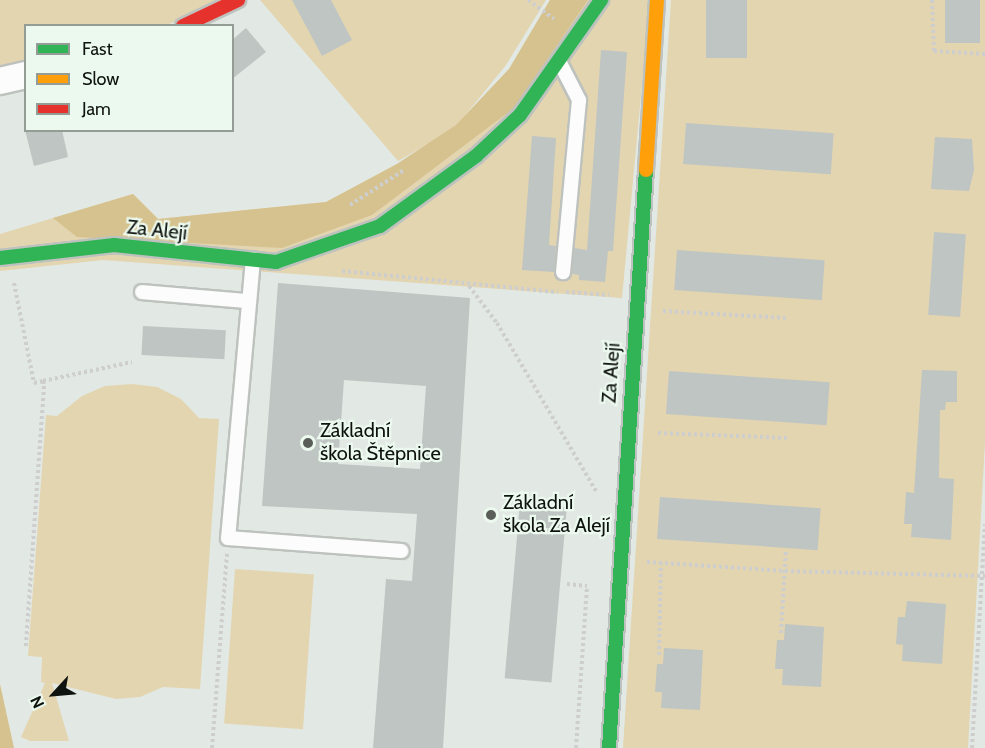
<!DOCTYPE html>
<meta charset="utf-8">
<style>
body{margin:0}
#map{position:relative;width:985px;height:748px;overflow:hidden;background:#e2e8e3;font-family:Cabin,sans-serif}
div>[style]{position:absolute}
.green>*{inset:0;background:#e3d5b0;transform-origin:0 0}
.forest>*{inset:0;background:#d6c28e}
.building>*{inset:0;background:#bfc5c2;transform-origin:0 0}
.path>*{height:4px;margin-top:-2px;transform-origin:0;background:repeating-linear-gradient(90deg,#cdcecd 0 3px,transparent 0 6px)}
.roads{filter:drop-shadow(2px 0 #bec2be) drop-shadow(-2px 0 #bec2be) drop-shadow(0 2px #bec2be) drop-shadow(0 -2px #bec2be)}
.lane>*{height:14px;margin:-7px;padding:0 7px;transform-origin:7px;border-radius:7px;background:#fbfcfb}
.street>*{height:26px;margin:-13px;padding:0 13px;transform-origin:13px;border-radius:13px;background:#fbfcfb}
.fast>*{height:14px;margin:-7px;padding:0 7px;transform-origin:7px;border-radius:7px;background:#30b455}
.slow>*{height:14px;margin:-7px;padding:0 7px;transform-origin:7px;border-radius:7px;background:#ff9f0a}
.jam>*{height:14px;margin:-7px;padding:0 7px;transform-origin:7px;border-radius:7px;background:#e5322d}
.dots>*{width:16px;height:16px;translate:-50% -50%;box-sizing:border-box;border:3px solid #ecf9ee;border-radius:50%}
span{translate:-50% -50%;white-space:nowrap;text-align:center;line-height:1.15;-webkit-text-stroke:4.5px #ecf9ee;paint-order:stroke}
.street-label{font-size:20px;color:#0f130f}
.poi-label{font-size:20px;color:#0f130f}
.left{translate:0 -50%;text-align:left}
.legend{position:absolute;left:24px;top:24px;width:210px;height:108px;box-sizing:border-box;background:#ecf9ee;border:2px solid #949d95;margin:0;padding:8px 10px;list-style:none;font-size:18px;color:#0f130f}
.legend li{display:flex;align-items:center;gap:12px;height:30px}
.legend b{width:30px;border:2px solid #949d95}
.north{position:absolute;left:24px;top:664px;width:60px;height:60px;-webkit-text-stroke:4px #ecf9ee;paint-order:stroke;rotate:244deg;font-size:16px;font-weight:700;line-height:24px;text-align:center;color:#0f130f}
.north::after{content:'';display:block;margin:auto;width:21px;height:27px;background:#0f130f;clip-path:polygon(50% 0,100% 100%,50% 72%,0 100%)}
</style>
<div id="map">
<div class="green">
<div style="clip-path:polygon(0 0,224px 0,167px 25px,26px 26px,25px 62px,0 67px)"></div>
<div style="clip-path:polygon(260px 0,546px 0,506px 65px,463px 118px,509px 69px,550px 0,650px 0,622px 298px,103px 260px,0 271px,0 234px,133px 194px,158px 219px,326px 202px,397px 164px,428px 144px,398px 161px)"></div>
<div style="clip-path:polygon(671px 0,985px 0,985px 442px,968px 748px,623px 748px)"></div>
<div style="clip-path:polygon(132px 384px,157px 387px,181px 399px,199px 418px,219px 419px,200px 689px,163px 687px,140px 697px,116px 699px,52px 683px,69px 741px,30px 741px,21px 737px,45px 683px,41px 682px,42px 657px,28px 656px,46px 415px,57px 416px,82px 396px,105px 386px)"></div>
<div style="left:235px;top:569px;width:79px;height:155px;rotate:4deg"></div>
</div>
<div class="forest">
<div style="clip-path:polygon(550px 0,588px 0,514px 108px,372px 215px,282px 248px,77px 237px,53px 218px,133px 194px,158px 219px,326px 202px,397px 164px,456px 125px,509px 69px)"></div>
<div style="clip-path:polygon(0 684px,14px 748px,0 748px)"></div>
</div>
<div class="building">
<div style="clip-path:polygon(292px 0,331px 0,352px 40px,322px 56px)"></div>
<div style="left:706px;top:0;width:41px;height:58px"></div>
<div style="left:945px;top:0;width:35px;height:43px"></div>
<div style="clip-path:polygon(246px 28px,266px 52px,232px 79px,232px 40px)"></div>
<div style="clip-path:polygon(601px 50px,627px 52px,613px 251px,608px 251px,605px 282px,579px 280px,579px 275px,572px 274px,574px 248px,587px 250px)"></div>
<div style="left:686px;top:123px;width:148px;height:41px;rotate:4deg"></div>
<div style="clip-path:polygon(25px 130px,62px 130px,68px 157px,34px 166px)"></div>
<div style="clip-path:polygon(532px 136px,556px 138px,549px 245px,556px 246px,554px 272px,522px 270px)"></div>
<div style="clip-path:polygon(935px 137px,972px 139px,974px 170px,969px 191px,931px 189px)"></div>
<div style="left:934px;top:232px;width:32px;height:83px;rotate:4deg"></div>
<div style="left:677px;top:250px;width:148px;height:40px;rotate:4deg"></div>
<div style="clip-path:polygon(evenodd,278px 283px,470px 298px,443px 748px,373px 748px,386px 579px,412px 581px,417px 514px,262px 506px,278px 283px,344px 380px,426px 386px,420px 469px,338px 464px,344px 380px)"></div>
<div style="left:143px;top:326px;width:83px;height:29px;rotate:3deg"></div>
<div style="clip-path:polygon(922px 370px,957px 371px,957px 402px,946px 402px,945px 410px,940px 410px,939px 478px,954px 479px,951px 540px,911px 537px,912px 524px,904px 524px,906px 492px,914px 493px)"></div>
<div style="left:669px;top:371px;width:161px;height:43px;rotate:4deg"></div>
<div style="left:660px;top:497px;width:161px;height:42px;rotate:4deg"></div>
<div style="left:520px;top:503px;width:47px;height:176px;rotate:5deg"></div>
<div style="clip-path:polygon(907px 601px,946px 604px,942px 664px,902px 661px,903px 645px,896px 644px,898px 617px,905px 617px)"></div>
<div style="clip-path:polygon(785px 624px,824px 627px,821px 687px,782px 685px,783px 669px,775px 669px,777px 640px,784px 640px)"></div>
<div style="clip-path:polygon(664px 648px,703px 650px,700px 710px,661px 708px,662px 692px,655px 692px,657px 664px,663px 664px)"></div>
</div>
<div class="path">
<div style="left:528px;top:0;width:32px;rotate:36deg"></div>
<div style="left:932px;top:0;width:51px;rotate:87.8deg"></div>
<div style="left:934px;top:51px;width:51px;rotate:3.4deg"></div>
<div style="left:350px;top:205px;width:64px;rotate:-32.9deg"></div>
<div style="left:342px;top:271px;width:217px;rotate:5.6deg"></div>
<div style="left:14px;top:283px;width:102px;rotate:78.7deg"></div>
<div style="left:34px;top:383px;width:9px;rotate:-13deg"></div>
<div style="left:43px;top:381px;width:5px;rotate:79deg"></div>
<div style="left:44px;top:386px;width:261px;rotate:94deg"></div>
<div style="left:469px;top:286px;width:46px;rotate:52.9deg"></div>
<div style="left:497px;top:323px;width:195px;rotate:59.5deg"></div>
<div style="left:566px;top:292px;width:43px;rotate:4deg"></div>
<div style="left:663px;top:311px;width:125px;rotate:3.2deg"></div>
<div style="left:43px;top:381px;width:91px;rotate:-12.1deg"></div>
<div style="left:658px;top:433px;width:131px;rotate:2.2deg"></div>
<div style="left:647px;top:562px;width:138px;rotate:3.7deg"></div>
<div style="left:785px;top:571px;width:200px;rotate:1.4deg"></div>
<div style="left:567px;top:584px;width:20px;rotate:6deg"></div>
<div style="left:781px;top:633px;width:83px;rotate:-86.6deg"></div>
<div style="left:659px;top:655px;width:92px;rotate:-88.8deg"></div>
<div style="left:212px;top:748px;width:195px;rotate:-85.6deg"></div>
<div style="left:576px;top:748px;width:162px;rotate:-86.1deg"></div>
<div style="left:972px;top:748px;width:224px;rotate:-86.7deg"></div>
</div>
<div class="roads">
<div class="lane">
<div style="left:560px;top:63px;width:42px;rotate:62.8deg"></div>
<div style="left:579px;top:100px;width:173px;rotate:95.3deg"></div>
<div style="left:253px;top:259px;width:280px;rotate:95.1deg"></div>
<div style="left:228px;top:538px;width:174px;rotate:4.3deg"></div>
<div style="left:142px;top:292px;width:106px;rotate:4.9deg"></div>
</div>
<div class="street">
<div style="left:0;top:81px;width:27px;rotate:-13deg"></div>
</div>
<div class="fast">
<div style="left:0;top:258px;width:115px;rotate:-6.5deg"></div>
<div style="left:114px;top:245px;width:163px;rotate:6deg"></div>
<div style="left:276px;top:262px;width:110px;rotate:-19.1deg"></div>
<div style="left:380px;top:226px;width:119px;rotate:-36.1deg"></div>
<div style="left:476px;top:156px;width:60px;rotate:-43deg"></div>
<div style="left:520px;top:115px;width:141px;rotate:-54.8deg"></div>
<div style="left:609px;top:748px;width:579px;rotate:-86.34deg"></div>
</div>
<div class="slow">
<div style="left:646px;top:170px;width:170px;rotate:-86.3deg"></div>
</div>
<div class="jam">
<div style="left:183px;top:26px;width:61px;rotate:-25.3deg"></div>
</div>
</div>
<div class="dots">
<div style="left:308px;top:443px;background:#595e59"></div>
<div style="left:491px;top:515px;background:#595e59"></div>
</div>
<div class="street-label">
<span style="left:157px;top:230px;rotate:6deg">Za Alejí</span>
<span style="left:611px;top:373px;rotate:-86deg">Za Alejí</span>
</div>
<div class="poi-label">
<span class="left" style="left:320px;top:442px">Základní<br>škola Štěpnice</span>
<span class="left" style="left:503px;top:514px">Základní<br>škola Za Alejí</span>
</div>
<ul class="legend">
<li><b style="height:8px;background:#30b455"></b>Fast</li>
<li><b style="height:8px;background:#ff9f0a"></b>Slow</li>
<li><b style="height:8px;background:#e5322d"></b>Jam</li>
</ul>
<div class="north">N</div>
</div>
